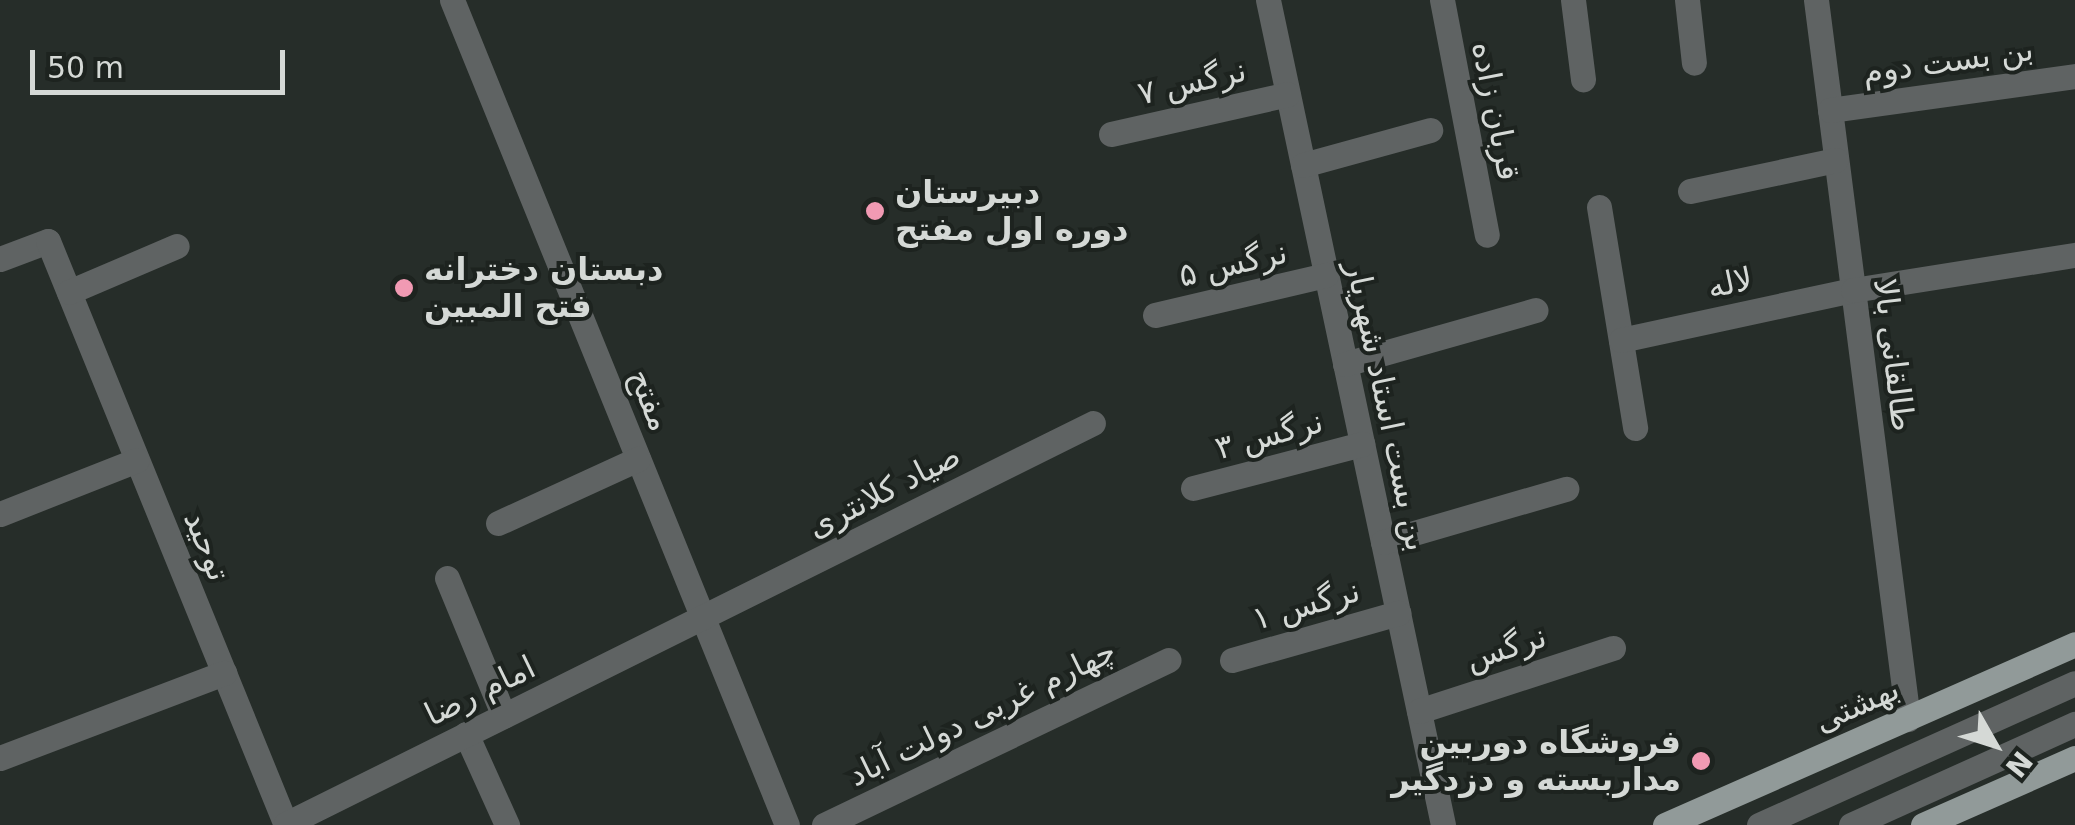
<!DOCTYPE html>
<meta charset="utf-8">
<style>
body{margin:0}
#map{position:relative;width:2075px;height:825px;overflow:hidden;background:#262d29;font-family:"DejaVu Sans","Noto Naskh Arabic",sans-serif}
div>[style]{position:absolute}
.minor>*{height:25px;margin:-12.5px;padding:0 12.5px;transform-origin:12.5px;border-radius:12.5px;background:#5f6363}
.major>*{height:25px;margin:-12.5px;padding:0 12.5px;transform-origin:12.5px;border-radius:12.5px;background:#919a99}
.dots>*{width:28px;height:28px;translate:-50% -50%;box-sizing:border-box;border:5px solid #1d231f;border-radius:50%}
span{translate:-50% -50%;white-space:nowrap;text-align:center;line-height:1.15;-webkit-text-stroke:8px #1d231f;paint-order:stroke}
.street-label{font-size:32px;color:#d5d9d6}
.poi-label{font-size:32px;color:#d5d9d6;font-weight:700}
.left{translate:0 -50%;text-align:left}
.right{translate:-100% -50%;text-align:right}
.north{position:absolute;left:1945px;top:695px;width:100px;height:100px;-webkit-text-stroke:8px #1d231f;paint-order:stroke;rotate:129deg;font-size:28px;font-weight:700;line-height:40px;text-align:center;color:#d5d9d6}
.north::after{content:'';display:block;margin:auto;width:35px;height:45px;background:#d5d9d6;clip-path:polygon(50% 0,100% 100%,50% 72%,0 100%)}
.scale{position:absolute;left:30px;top:50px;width:255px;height:45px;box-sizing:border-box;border:5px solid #d5d9d6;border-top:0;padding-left:12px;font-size:30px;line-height:35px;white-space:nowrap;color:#d5d9d6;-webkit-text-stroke:8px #1d231f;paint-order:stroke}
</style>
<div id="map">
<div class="minor">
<div style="left:452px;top:0;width:890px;rotate:67.9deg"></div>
<div style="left:1268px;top:0;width:843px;rotate:78.02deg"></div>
<div style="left:1442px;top:0;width:239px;rotate:79.2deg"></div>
<div style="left:1573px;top:0;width:80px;rotate:82.8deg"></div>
<div style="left:1687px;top:0;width:63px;rotate:83.7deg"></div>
<div style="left:1816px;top:0;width:725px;rotate:82.71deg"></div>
<div style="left:1830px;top:110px;width:247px;rotate:-7.9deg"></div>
<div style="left:1111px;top:134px;width:181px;rotate:-12.7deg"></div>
<div style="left:1303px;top:165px;width:132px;rotate:-15.4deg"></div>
<div style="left:1690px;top:191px;width:149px;rotate:-12deg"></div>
<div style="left:1599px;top:207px;width:224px;rotate:80.7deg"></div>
<div style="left:0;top:259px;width:51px;rotate:-20.6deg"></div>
<div style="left:48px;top:241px;width:631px;rotate:67.83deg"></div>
<div style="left:69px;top:292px;width:117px;rotate:-23.1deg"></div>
<div style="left:1155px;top:315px;width:176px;rotate:-13.2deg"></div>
<div style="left:1621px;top:340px;width:237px;rotate:-12.2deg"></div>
<div style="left:1853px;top:290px;width:225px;rotate:-9deg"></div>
<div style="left:1345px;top:364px;width:198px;rotate:-15.8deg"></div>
<div style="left:1193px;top:488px;width:175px;rotate:-14.6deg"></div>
<div style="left:0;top:514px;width:147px;rotate:-21.5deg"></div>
<div style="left:498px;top:523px;width:154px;rotate:-24.6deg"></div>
<div style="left:1383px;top:542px;width:191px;rotate:-16.2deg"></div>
<div style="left:447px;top:578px;width:149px;rotate:67.6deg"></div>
<div style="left:1232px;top:660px;width:173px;rotate:-15.8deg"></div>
<div style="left:1419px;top:711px;width:204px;rotate:-18deg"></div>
<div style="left:466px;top:734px;width:100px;rotate:65.7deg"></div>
<div style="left:0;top:758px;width:240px;rotate:-20.8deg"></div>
<div style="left:286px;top:824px;width:901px;rotate:-26.42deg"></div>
<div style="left:824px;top:825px;width:382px;rotate:-25.6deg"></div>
<div style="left:1759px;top:825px;width:346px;rotate:-24.2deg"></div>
<div style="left:1851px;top:825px;width:246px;rotate:-24.3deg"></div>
</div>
<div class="major">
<div style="left:1665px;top:825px;width:448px;rotate:-23.8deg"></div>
<div style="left:1923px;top:825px;width:166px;rotate:-23.8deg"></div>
</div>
<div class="dots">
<div style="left:875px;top:211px;background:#f19ab3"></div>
<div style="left:404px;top:288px;background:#f19ab3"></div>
<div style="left:1701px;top:761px;background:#f19ab3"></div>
</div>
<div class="street-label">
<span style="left:1948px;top:61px;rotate:-8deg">بن بست دوم</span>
<span style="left:1192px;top:82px;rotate:-13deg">نرگس ۷</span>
<span style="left:1496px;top:111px;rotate:79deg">قربان زاده</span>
<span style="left:1233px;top:264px;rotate:-13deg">نرگس ۵</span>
<span style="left:1730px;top:283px;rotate:-12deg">لاله</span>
<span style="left:1894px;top:355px;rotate:83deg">طالقانی بالا</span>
<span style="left:650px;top:400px;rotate:68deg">مفتح</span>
<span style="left:1387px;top:406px;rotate:78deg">بن بست استاد شهریار</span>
<span style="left:1269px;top:435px;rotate:-15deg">نرگس ۳</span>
<span style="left:884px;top:491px;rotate:-27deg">صیاد کلانتری</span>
<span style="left:207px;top:546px;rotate:68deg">توحید</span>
<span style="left:1306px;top:605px;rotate:-16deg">نرگس ۱</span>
<span style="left:1506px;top:648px;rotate:-18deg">نرگس</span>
<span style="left:480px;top:691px;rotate:-26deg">امام رضا</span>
<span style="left:1857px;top:705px;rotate:-24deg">بهشتی</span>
<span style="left:982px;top:713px;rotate:-26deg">چهارم غربی دولت آباد</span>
</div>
<div class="poi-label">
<span class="left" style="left:895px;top:211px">دبیرستان<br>دوره اول مفتح</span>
<span class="left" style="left:424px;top:288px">دبستان دخترانه<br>فتح المبین</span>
<span class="right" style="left:1681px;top:761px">فروشگاه دوربین<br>مداربسته و دزدگیر</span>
</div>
<div class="north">N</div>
<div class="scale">50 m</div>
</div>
